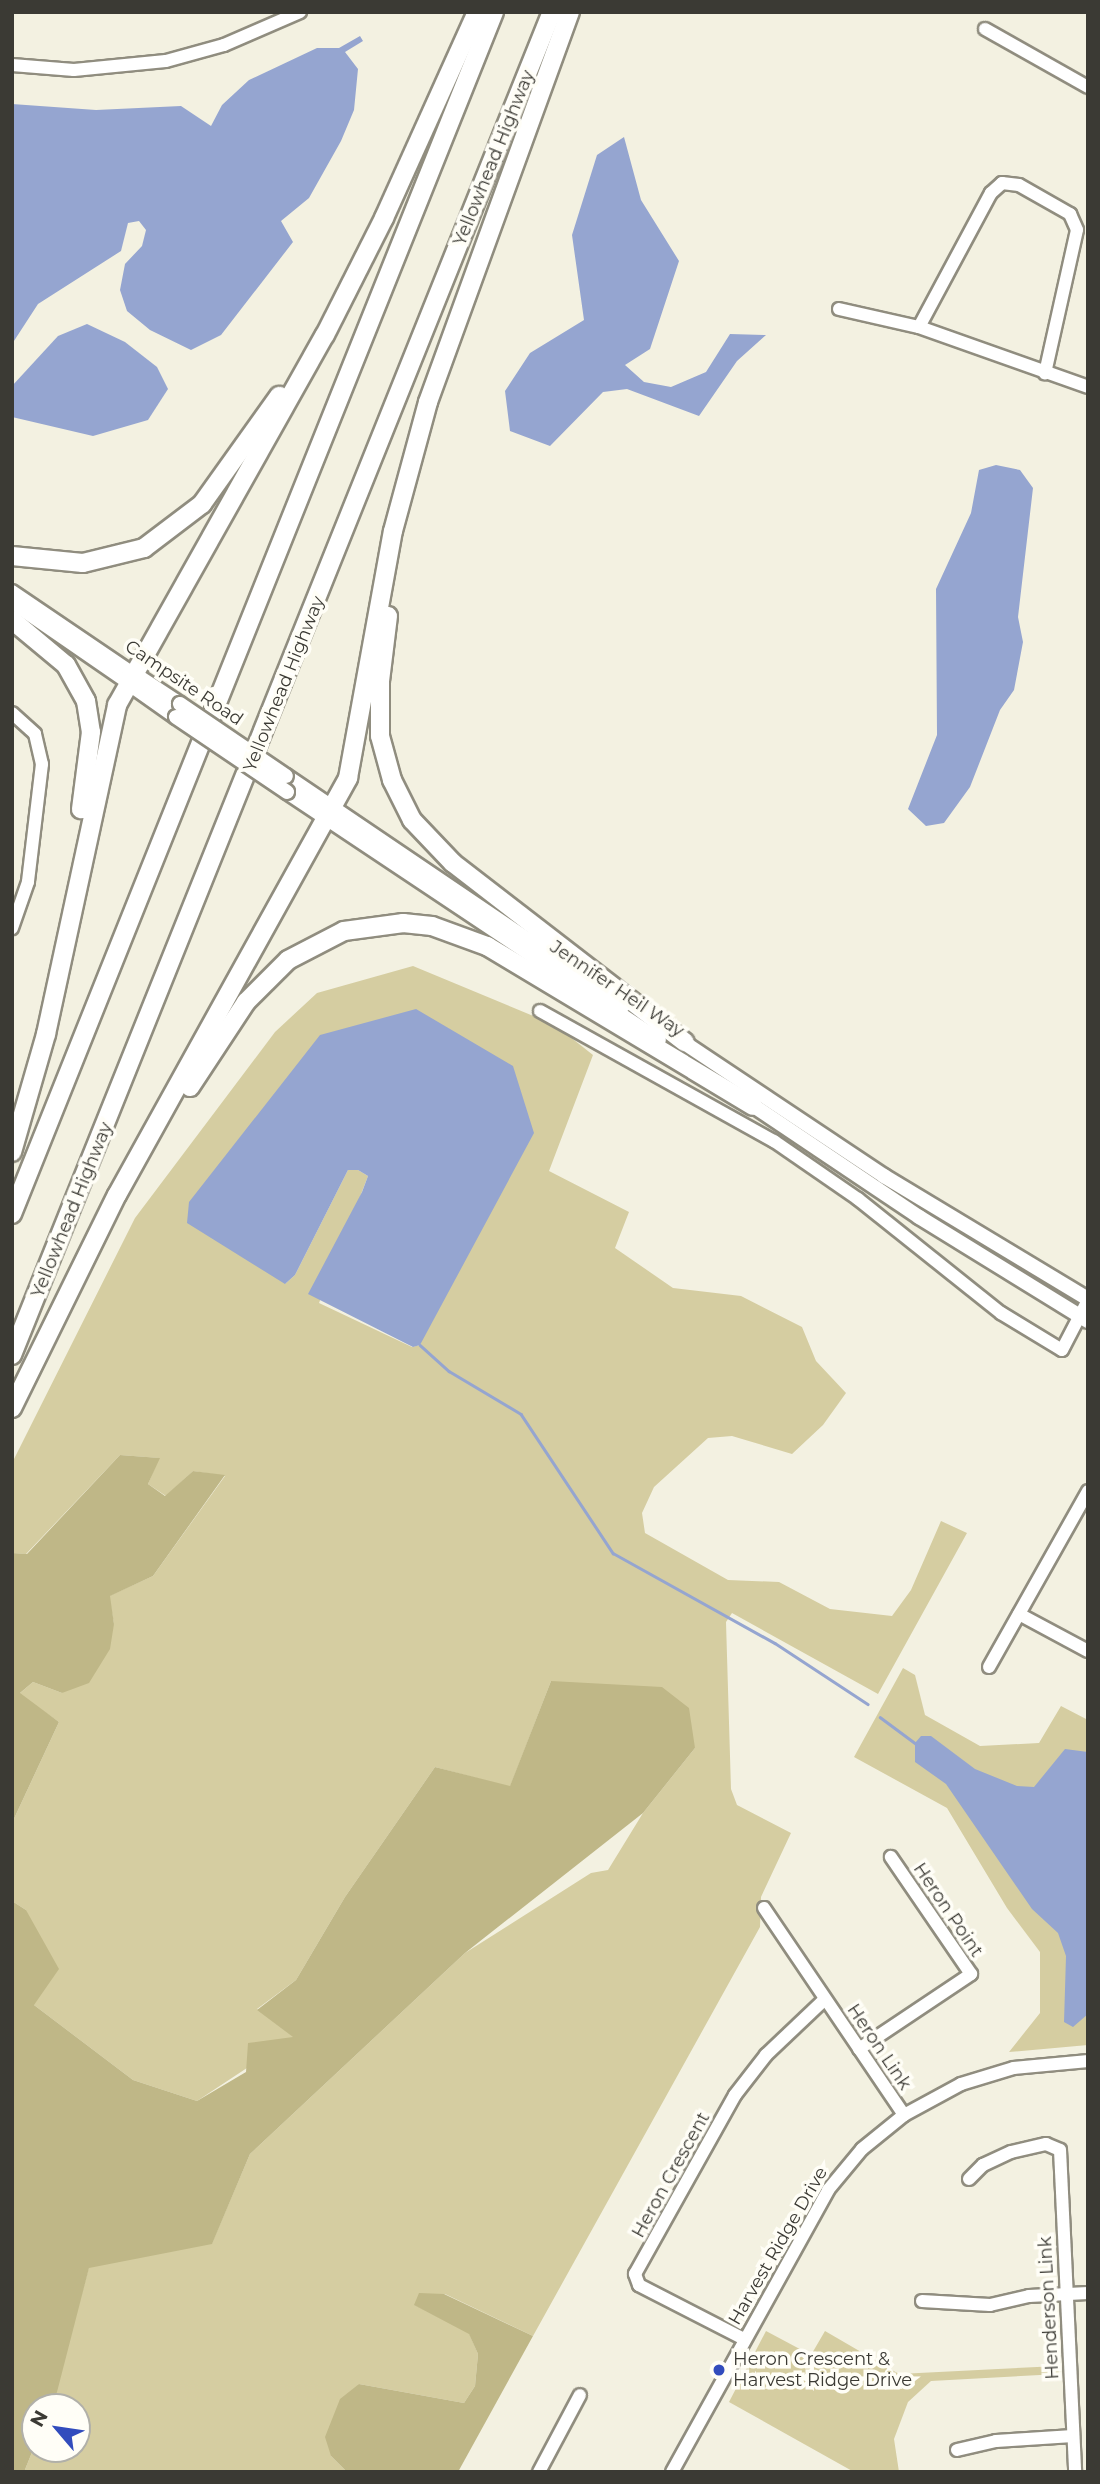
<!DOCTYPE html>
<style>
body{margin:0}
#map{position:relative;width:1100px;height:2484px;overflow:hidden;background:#f3f1e1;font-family:Montserrat,sans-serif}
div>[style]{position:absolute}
.green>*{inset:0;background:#d5cda1}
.forest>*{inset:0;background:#bfb787}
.water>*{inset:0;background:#95a5d0}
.stream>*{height:2.5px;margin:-1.25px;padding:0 1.25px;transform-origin:1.25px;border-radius:1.25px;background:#95a5d0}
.roads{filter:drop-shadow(2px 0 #908d7f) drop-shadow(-2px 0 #908d7f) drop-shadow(0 2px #908d7f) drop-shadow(0 -2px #908d7f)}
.minor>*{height:12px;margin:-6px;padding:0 6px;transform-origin:6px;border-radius:6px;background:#fff}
.major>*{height:14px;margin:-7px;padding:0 7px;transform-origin:7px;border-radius:7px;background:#fff}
.highway>*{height:18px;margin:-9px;padding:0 9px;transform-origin:9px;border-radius:9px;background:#fff}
.bridges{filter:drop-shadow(2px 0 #908d7f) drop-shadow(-2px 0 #908d7f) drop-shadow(0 2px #908d7f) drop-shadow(0 -2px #908d7f)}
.major-bridge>*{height:14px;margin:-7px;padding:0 7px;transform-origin:7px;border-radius:7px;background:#fff}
.dots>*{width:19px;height:19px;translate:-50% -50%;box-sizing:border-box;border:4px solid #fffef7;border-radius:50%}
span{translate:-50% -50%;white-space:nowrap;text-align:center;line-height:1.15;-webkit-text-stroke:7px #fffef7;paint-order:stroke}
.street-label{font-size:18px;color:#3b3a34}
.poi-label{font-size:18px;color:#3b3a34}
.left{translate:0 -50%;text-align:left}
.frame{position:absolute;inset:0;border:14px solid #3b3a34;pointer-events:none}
.north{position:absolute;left:21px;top:2393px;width:70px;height:70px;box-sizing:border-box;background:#fffef7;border:2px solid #b1b0a9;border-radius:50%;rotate:299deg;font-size:19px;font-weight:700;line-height:28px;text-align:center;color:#3b3a34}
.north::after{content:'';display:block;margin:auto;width:24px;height:32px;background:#324cbd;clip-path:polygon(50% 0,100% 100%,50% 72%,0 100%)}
</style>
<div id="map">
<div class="green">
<div style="clip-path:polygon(evenodd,413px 966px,555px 1025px,593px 1055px,549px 1171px,629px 1212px,615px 1248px,673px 1288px,741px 1296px,802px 1327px,816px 1361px,846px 1393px,823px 1425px,792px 1454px,732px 1436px,708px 1438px,654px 1487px,642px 1513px,645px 1533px,728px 1580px,779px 1582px,830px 1609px,892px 1616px,911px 1590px,941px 1521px,967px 1533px,878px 1694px,732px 1613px,726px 1622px,731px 1789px,737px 1805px,791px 1833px,761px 1897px,760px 1927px,533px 2336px,445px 2294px,415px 2305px,469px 2333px,478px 2354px,475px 2386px,464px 2403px,359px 2384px,331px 2456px,347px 2472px,24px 2472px,35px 2445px,35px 2449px,77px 2449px,77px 2407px,51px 2407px,89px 2267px,212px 2243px,250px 2154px,465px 1953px,591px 1873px,608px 1870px,643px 1813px,695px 1748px,551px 1681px,510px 1787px,435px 1767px,345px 1897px,296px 1980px,257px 2009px,294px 2037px,197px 2101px,133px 2080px,34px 2005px,26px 1910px,12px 1901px,12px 1823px,59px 1722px,19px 1694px,33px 1682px,62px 1693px,114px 1624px,109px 1596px,153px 1576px,225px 1476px,193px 1471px,166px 1496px,148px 1484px,159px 1458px,120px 1455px,26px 1554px,12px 1553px,12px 1463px,135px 1218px,275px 1032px,317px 993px,413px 966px,416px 1009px,423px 1334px,420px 1345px,412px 1347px,319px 1303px,368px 1176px,358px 1170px,348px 1170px,295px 1275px,285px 1284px,416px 1009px)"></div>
<div style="clip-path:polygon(903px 1668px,915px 1675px,925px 1715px,980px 1746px,1039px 1743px,1061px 1706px,1088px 1720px,1088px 2045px,1009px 2052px,1040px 2013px,1040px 1952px,1007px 1908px,947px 1808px,854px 1757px)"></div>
<div style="clip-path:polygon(766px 2331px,811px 2355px,825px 2331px,899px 2374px,1058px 2366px,1059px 2374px,931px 2381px,908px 2402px,894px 2439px,899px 2472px,854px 2472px,729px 2402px)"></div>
</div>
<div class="forest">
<div style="clip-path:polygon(120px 1455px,160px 1458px,148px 1484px,165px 1496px,193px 1471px,225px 1475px,153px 1576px,110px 1596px,114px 1624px,110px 1649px,89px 1683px,62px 1693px,33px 1682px,20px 1693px,59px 1722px,12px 1823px,12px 1553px,27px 1554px)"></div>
<div style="clip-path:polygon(551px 1681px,662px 1687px,689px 1708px,695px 1748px,643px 1813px,465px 1953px,250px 2154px,212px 2244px,89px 2268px,57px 2392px,51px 2407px,35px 2407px,35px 2445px,24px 2472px,12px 2472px,12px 1901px,26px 1910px,59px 1969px,34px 2005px,133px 2080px,197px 2101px,246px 2072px,248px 2043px,293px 2037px,257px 2010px,296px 1980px,345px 1897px,435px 1767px,510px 1786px)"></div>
<div style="clip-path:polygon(419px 2293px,444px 2294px,533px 2336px,458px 2472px,347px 2472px,331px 2456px,325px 2437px,340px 2399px,359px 2384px,464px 2403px,475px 2386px,478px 2354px,469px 2334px,414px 2305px)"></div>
</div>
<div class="water">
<div style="clip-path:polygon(360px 36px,363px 41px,345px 52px,358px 69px,354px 110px,341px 141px,309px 198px,281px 221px,293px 242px,221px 335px,191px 350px,150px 330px,127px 311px,120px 290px,125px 264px,142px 246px,146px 230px,139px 221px,128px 223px,121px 251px,38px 304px,12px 344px,12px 104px,96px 110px,181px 106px,211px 126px,222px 105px,249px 80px,317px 48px,339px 48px)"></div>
<div style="clip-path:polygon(624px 137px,641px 200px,679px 261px,650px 349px,625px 365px,644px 382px,671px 387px,706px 372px,730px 334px,766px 335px,737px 361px,699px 416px,627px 389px,603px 392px,550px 446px,510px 431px,505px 391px,530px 353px,584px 320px,572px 235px,597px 155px)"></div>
<div style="clip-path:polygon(87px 324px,125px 342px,157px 367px,168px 389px,148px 420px,93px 436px,12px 417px,12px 386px,58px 336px)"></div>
<div style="clip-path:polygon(996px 465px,1020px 470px,1033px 488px,1018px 617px,1023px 642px,1014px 690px,1000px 710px,970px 787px,944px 823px,926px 826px,908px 809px,937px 735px,936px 589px,971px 513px,979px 470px)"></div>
<div style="clip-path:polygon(416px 1009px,513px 1066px,534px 1133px,420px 1345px,413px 1347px,308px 1294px,362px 1192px,368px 1176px,358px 1170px,348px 1170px,295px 1275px,285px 1284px,187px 1223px,189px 1202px,320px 1035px)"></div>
<div style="clip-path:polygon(921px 1736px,931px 1736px,975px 1769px,1017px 1786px,1034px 1787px,1065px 1749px,1088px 1752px,1088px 2014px,1073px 2027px,1064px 2022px,1066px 1956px,1058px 1933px,1032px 1909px,946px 1784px,915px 1762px,915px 1743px)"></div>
</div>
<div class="stream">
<div style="left:420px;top:1345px;width:39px;rotate:42deg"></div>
<div style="left:449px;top:1371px;width:84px;rotate:30.8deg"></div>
<div style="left:521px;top:1414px;width:167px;rotate:56.5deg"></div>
<div style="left:613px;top:1553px;width:185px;rotate:29.1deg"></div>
<div style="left:775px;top:1643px;width:111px;rotate:33.3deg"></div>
<div style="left:880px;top:1717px;width:44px;rotate:36.6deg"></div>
</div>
<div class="roads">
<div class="minor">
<div style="left:985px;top:29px;width:118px;rotate:29.4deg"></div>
<div style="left:12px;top:65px;width:62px;rotate:4.6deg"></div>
<div style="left:74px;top:70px;width:92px;rotate:-5.6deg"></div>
<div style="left:166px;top:61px;width:60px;rotate:-15.4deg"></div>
<div style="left:224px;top:45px;width:83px;rotate:-23.5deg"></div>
<div style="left:839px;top:309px;width:82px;rotate:12.7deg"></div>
<div style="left:919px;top:327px;width:179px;rotate:19.5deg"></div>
<div style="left:919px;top:327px;width:152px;rotate:-61.8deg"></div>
<div style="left:991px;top:193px;width:15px;rotate:-42deg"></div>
<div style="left:1002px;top:183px;width:17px;rotate:7deg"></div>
<div style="left:1019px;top:185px;width:59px;rotate:29.6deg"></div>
<div style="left:1070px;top:214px;width:17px;rotate:66deg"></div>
<div style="left:1077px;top:230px;width:147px;rotate:102.6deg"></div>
<div style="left:12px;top:591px;width:146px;rotate:34.1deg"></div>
<div style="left:12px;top:603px;width:141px;rotate:34.6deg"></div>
<div style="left:12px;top:713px;width:31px;rotate:42deg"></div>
<div style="left:35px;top:734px;width:31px;rotate:77deg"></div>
<div style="left:42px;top:764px;width:119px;rotate:96.8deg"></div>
<div style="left:28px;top:882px;width:49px;rotate:109.2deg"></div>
<div style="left:540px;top:1011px;width:268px;rotate:29.1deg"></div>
<div style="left:774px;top:1141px;width:102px;rotate:34.6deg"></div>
<div style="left:858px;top:1199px;width:183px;rotate:38.6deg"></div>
<div style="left:1001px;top:1313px;width:71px;rotate:31.2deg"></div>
<div style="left:1062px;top:1350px;width:56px;rotate:-62.5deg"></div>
<div style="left:1019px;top:1614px;width:78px;rotate:28.2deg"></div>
<div style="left:989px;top:1667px;width:202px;rotate:-60.6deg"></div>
<div style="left:764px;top:1908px;width:250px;rotate:55.9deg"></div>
<div style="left:859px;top:2049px;width:135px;rotate:-33.8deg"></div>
<div style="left:971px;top:1974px;width:142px;rotate:-124.4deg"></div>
<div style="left:969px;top:2179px;width:20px;rotate:-45deg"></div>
<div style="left:983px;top:2165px;width:31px;rotate:-25deg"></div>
<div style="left:1011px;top:2152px;width:36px;rotate:-13deg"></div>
<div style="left:1046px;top:2144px;width:15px;rotate:23deg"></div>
<div style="left:1060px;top:2150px;width:322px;rotate:87.3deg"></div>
<div style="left:922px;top:2301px;width:68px;rotate:3.4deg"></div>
<div style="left:990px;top:2305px;width:40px;rotate:-13deg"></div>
<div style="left:1029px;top:2296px;width:59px;rotate:-2.9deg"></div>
<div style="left:744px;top:2339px;width:118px;rotate:-152.8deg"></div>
<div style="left:639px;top:2285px;width:12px;rotate:-110deg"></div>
<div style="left:635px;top:2274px;width:205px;rotate:-60.8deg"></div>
<div style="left:735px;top:2095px;width:51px;rotate:-52.2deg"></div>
<div style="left:766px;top:2055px;width:81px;rotate:-43.5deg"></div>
<div style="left:957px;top:2450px;width:40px;rotate:-13deg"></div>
<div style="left:996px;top:2441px;width:77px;rotate:-3.7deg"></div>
<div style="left:539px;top:2472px;width:87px;rotate:-62deg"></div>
<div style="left:672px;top:2472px;width:322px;rotate:-61deg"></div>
<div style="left:828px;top:2190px;width:53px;rotate:-50.3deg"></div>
<div style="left:862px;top:2149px;width:54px;rotate:-39deg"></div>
<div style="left:904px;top:2115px;width:65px;rotate:-28.5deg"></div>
<div style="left:961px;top:2084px;width:55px;rotate:-16.8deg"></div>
<div style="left:1014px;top:2068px;width:74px;rotate:-5.4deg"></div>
</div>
<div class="major">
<div style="left:133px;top:673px;width:56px;rotate:33.4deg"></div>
<div style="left:128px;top:683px;width:59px;rotate:35.3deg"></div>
<div style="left:286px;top:776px;width:408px;rotate:34.1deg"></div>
<div style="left:287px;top:792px;width:447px;rotate:33.7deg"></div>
<div style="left:677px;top:1038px;width:249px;rotate:33.7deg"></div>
<div style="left:884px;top:1176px;width:238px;rotate:31.1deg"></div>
<div style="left:745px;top:1100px;width:210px;rotate:33.9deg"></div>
<div style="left:919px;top:1217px;width:198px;rotate:31.6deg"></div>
</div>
<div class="highway">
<div style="left:12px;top:556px;width:71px;rotate:5.6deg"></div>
<div style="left:83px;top:563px;width:63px;rotate:-13.8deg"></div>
<div style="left:144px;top:548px;width:73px;rotate:-37.2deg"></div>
<div style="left:202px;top:504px;width:133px;rotate:-54.5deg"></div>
<div style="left:388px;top:616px;width:65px;rotate:97deg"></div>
<div style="left:380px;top:681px;width:55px;rotate:90deg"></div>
<div style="left:380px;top:736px;width:46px;rotate:74.7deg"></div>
<div style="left:392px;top:780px;width:45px;rotate:63.4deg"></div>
<div style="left:412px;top:820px;width:59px;rotate:46.4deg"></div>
<div style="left:453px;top:863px;width:293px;rotate:37.7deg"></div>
<div style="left:12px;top:620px;width:70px;rotate:39.8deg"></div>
<div style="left:66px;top:665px;width:41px;rotate:60.9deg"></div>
<div style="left:86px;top:701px;width:31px;rotate:81deg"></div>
<div style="left:91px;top:732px;width:78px;rotate:97.4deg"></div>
<div style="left:190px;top:1087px;width:102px;rotate:-56.6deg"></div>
<div style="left:246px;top:1002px;width:59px;rotate:-45deg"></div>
<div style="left:288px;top:960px;width:63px;rotate:-27.4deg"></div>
<div style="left:344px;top:931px;width:60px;rotate:-7.7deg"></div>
<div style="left:403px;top:923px;width:29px;rotate:6deg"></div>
<div style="left:432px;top:926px;width:59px;rotate:20deg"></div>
<div style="left:487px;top:946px;width:310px;rotate:31deg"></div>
<div style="left:12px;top:1152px;width:123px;rotate:-73.9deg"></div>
<div style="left:46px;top:1034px;width:337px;rotate:-77.8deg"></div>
<div style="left:117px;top:705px;width:424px;rotate:-60.7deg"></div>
<div style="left:325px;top:335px;width:131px;rotate:-63.2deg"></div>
<div style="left:384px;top:218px;width:226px;rotate:-65.7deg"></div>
<div style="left:12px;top:1214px;width:1295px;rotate:-68.15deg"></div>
<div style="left:12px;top:1355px;width:1447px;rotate:-68.1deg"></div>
<div style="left:12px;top:1408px;width:237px;rotate:-63.8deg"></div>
<div style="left:117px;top:1195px;width:477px;rotate:-61deg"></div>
<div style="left:348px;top:778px;width:251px;rotate:-79.7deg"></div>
<div style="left:393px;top:531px;width:134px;rotate:-74.8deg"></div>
<div style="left:428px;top:402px;width:415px;rotate:-70deg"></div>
</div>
</div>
<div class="bridges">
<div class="major-bridge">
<div style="left:180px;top:704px;width:128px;rotate:34.2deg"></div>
<div style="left:176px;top:717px;width:134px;rotate:34deg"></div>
</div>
</div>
<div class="dots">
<div style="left:719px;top:2370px;background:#324cbd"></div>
</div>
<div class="street-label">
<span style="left:494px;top:158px;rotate:-68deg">Yellowhead Highway</span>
<span style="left:184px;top:683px;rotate:34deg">Campsite Road</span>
<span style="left:284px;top:684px;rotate:-68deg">Yellowhead Highway</span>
<span style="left:617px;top:989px;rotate:34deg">Jennifer Heil Way</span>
<span style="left:72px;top:1210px;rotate:-68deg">Yellowhead Highway</span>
<span style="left:948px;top:1910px;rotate:56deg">Heron Point</span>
<span style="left:879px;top:2047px;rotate:56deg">Heron Link</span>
<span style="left:671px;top:2175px;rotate:-61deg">Heron Crescent</span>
<span style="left:778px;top:2246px;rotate:-60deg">Harvest Ridge Drive</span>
<span style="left:1049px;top:2308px;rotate:-93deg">Henderson Link</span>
</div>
<div class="poi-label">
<span class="left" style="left:733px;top:2370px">Heron Crescent &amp;<br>Harvest Ridge Drive</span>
</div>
<div class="frame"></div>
<div class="north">N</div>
</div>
